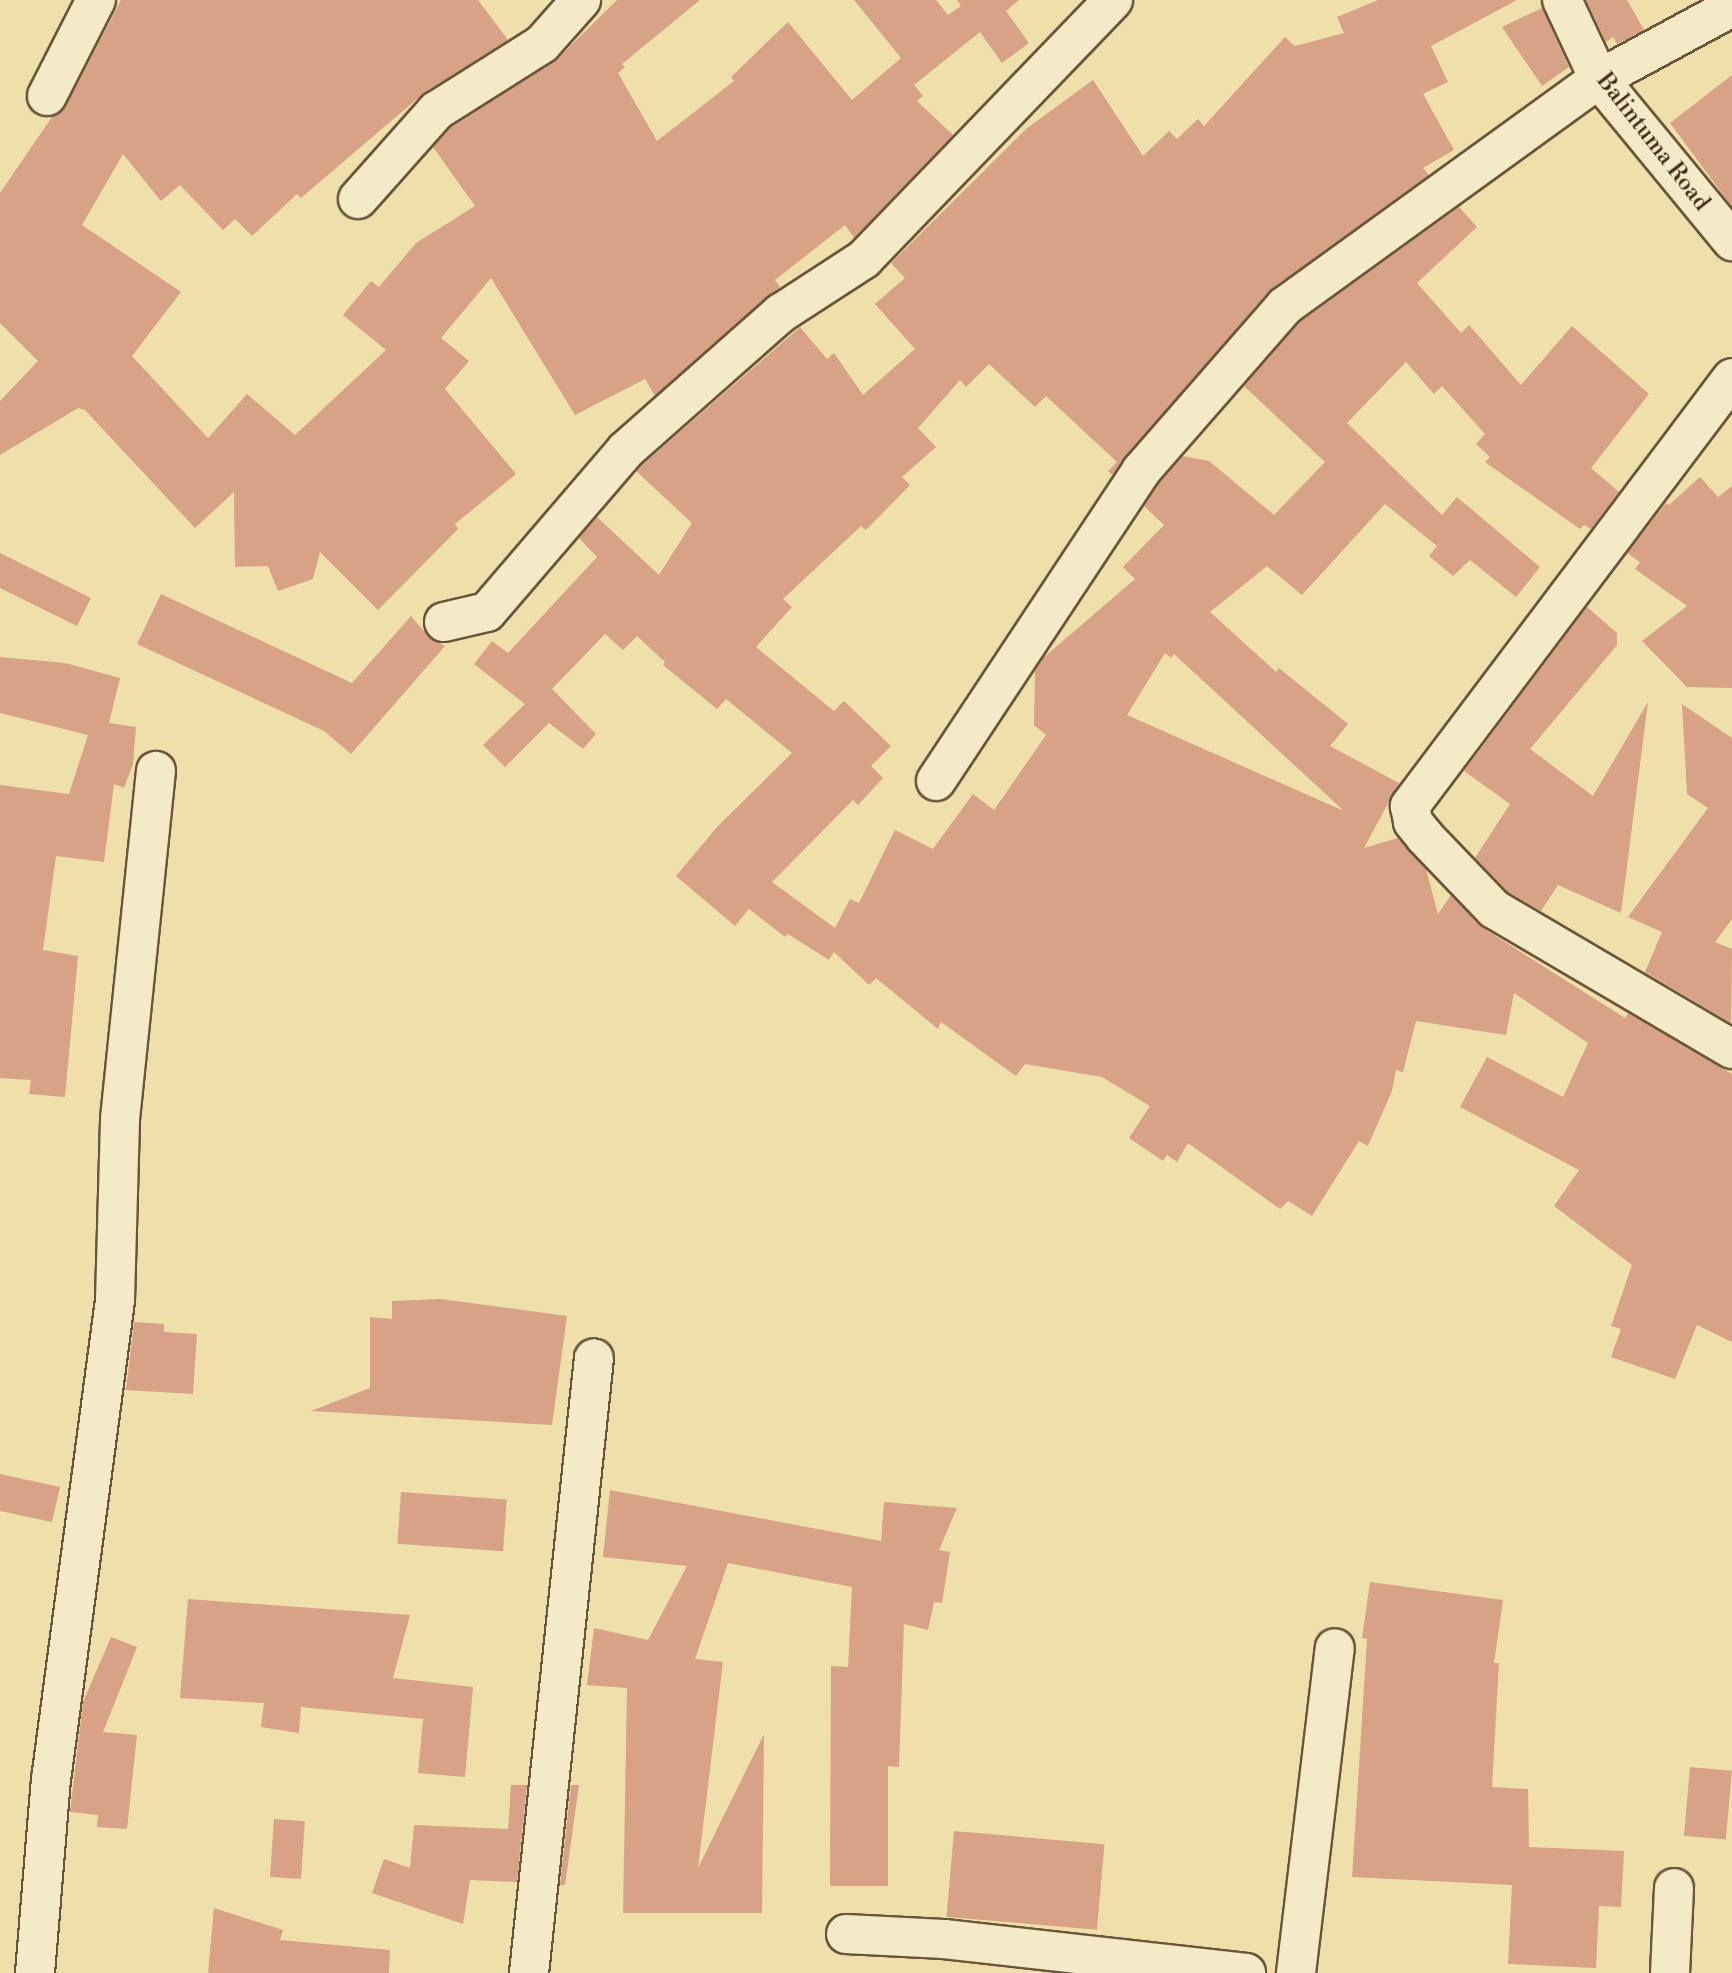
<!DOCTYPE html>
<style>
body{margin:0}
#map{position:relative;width:1732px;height:1973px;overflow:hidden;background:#eedfab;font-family:"Libre Bodoni",serif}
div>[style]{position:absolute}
.building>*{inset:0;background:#d8a286;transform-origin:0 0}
.roads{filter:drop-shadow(2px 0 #6b553a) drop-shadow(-2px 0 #6b553a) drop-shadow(0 2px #6b553a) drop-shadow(0 -2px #6b553a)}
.minor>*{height:38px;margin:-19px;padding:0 19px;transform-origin:19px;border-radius:19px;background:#f4eac8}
span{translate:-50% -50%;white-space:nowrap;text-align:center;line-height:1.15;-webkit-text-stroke:5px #f4eac8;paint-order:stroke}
.street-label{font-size:23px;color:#3f2715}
</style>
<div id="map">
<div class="building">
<div style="clip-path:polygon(121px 0,478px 0,508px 40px,424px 93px,301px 198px,297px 194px,252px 236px,235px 219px,223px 230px,180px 185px,161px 201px,123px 154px,82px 225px,181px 292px,132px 356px,208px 438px,247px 394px,295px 435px,386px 350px,343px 315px,371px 281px,379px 287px,416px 243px,475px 206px,433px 147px,450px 128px,554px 62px,617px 0,700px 0,622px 64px,625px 67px,618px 73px,657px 141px,734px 81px,731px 77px,788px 22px,852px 100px,901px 58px,854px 0,936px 0,948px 15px,961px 6px,957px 0,1019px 0,1006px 11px,1029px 43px,1002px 63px,980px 32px,914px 85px,923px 96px,917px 101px,953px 135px,854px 238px,845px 225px,775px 280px,780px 287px,655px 396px,645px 379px,575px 415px,491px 278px,441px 338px,469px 361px,445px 389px,516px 474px,455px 524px,458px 529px,378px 610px,320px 552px,313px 579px,278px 591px,268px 566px,235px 567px,234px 492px,195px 528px,85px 410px,78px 408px,0 455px,0 401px,38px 361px,0 323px,0 193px,52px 117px,66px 106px)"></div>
<div style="clip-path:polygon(evenodd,1378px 0,1517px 0,1431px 46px,1448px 82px,1423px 94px,1454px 150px,1423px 168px,1429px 175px,1269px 291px,1112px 475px,1108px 471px,1117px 462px,1046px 396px,1035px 407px,989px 364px,966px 387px,960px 380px,918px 428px,936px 447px,902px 477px,910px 485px,866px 530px,861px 526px,783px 599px,792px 607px,756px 647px,834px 711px,844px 701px,891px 746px,871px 766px,883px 778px,858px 805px,853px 800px,772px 882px,835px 928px,850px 899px,859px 903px,895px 830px,933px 849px,973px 794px,994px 810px,1046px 735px,1034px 725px,1035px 671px,1043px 658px,1135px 579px,1123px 567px,1164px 525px,1144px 506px,1158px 484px,1183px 456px,1209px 461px,1274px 515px,1325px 462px,1244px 386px,1300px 322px,1459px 207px,1477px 227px,1417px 283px,1461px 333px,1469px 325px,1521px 385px,1572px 326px,1649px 394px,1591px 468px,1619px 492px,1591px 529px,1584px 525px,1580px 529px,1485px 462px,1490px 457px,1476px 444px,1485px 434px,1442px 386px,1434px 394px,1406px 362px,1347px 423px,1442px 515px,1457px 497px,1540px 567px,1516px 597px,1470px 560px,1453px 576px,1429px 556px,1437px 546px,1385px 504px,1302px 595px,1267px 566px,1210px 612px,1276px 672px,1279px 668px,1348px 724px,1330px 746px,1399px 783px,1364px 848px,1398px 838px,1426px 869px,1438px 914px,1451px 895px,1483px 928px,1625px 1018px,1628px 1013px,1732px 1074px,1732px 1342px,1697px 1325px,1675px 1379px,1611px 1357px,1621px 1329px,1611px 1326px,1632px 1265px,1554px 1206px,1579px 1170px,1460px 1107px,1487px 1057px,1563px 1097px,1588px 1043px,1514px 993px,1506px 1035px,1416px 1021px,1403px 1072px,1396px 1070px,1392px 1091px,1368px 1146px,1359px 1141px,1312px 1216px,1288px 1201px,1280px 1209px,1188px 1143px,1177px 1162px,1167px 1155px,1163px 1161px,1129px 1138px,1150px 1106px,1102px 1077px,1025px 1064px,1016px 1076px,941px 1022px,938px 1029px,876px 978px,869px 985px,834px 952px,829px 960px,788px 934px,785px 937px,749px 909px,735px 926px,676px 876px,717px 827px,792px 753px,726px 699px,717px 709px,663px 665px,665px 662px,637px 636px,623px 650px,605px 634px,552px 689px,596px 734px,583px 749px,549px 723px,505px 767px,483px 745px,525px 704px,474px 664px,492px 641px,508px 653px,597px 557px,579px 538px,597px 517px,659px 575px,692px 523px,636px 471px,642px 465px,800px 327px,827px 359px,834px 353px,863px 395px,915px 349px,875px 304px,905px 278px,891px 263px,1026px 129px,1093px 80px,1143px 156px,1169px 131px,1177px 139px,1198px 119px,1204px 126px,1285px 37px,1295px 46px,1344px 33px,1337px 17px,1378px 0,1165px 653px,1171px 658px,1174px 654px,1344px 811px,1127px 715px,1165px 653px)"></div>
<div style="clip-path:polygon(1586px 0,1627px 0,1644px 30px,1617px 44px,1613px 37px,1606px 42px)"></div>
<div style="clip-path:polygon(1542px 8px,1569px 67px,1542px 86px,1502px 27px)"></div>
<div style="clip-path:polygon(1732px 75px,1732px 207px,1670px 123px)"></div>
<div style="clip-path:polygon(1700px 477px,1718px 497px,1732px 486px,1732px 688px,1687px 687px,1642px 641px,1687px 606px,1635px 569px,1640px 562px,1627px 553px,1666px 503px,1669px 505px)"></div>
<div style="clip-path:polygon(0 553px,91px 598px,77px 626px,0 588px)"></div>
<div style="clip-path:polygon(161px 594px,352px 683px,411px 616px,429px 637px,445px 646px,351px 754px,324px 731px,137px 644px)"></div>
<div style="clip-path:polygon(1587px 607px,1617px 633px,1617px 645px,1530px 749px,1593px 796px,1648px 702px,1621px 913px,1558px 885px,1541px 911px,1508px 892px,1475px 858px,1510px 804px,1464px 771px)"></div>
<div style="clip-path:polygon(0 657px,65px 663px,120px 678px,109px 723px,136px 727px,133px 764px,124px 788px,114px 784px,104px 862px,56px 856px,43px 950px,78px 956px,65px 1097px,29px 1094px,31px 1080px,0 1078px,0 785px,69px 794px,88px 735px,0 713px)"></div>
<div style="clip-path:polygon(1682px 704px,1732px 738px,1732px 919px,1715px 942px,1732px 949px,1731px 1023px,1645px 972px,1662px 932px,1628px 917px,1708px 808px,1687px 794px)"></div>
<div style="clip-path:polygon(441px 1299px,567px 1316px,552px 1425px,311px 1411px,370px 1388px,370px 1317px,392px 1319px,392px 1301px)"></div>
<div style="clip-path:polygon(134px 1322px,164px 1324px,164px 1332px,197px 1334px,193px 1394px,126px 1390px)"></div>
<div style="clip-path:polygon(0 1474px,60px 1487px,52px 1522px,0 1511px)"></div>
<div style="clip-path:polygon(610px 1490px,881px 1541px,884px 1502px,957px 1508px,939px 1550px,950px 1552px,942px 1603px,934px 1602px,928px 1630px,904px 1624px,899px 1767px,888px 1766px,888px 1886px,830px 1886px,831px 1666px,848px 1667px,852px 1587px,728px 1563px,695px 1659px,723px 1662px,698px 1868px,764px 1734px,762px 1913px,623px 1913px,627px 1688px,587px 1685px,594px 1628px,648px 1640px,687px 1566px,603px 1557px)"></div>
<div style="left:401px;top:1492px;width:106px;height:52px;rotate:4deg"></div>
<div style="clip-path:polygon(1370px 1582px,1503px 1600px,1494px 1663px,1499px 1663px,1492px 1787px,1528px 1789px,1529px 1847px,1624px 1851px,1621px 1907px,1599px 1906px,1596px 1968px,1508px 1964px,1512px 1885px,1352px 1877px,1367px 1639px,1362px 1638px)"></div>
<div style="clip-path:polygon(188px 1599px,410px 1615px,393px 1678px,473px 1687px,465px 1777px,418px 1773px,423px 1719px,301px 1707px,299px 1733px,261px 1727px,264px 1703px,180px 1698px)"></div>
<div style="clip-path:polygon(111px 1637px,137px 1647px,103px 1732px,137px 1735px,127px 1829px,97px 1827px,98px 1815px,70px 1812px,83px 1702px)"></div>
<div style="left:1690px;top:1767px;width:42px;height:69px;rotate:5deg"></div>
<div style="clip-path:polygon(511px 1785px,527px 1785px,517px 1882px,470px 1880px,463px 1924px,372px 1893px,384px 1859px,410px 1868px,414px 1825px,508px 1829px)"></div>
<div style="clip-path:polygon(571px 1785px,579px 1785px,565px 1885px,560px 1885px)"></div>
<div style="left:274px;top:1819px;width:31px;height:58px;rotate:4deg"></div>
<div style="left:954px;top:1831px;width:151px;height:86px;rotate:5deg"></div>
<div style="clip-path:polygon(214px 1908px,283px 1930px,280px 1940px,390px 1950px,389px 1973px,208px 1973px)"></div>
</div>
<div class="roads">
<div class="minor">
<div style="left:1562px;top:0;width:87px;rotate:64.9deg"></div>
<div style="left:1599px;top:79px;width:210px;rotate:50.6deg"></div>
<div style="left:47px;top:96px;width:108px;rotate:-63deg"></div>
<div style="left:358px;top:199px;width:118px;rotate:-48.4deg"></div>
<div style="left:436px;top:111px;width:125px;rotate:-32.3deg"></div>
<div style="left:542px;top:44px;width:59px;rotate:-48.4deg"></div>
<div style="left:1732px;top:378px;width:536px;rotate:126.96deg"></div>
<div style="left:1410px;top:806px;width:16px;rotate:79deg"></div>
<div style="left:1413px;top:822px;width:19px;rotate:51deg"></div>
<div style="left:1425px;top:837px;width:100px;rotate:46.2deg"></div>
<div style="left:1494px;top:909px;width:276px;rotate:30.5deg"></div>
<div style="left:444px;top:622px;width:44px;rotate:-13.1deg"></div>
<div style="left:487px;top:612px;width:213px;rotate:-49.4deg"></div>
<div style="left:626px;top:450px;width:207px;rotate:-41.5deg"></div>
<div style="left:781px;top:313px;width:99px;rotate:-33deg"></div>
<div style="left:864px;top:259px;width:359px;rotate:-46.1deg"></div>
<div style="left:936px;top:781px;width:372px;rotate:-56.5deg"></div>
<div style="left:1141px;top:471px;width:219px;rotate:-48.9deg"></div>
<div style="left:1285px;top:306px;width:387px;rotate:-35.9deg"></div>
<div style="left:1599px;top:79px;width:151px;rotate:-28.4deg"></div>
<div style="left:846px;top:1934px;width:98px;rotate:2.9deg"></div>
<div style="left:944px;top:1939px;width:304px;rotate:6.4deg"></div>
<div style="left:35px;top:1973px;width:194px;rotate:-85.3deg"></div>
<div style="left:51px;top:1780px;width:484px;rotate:-82.4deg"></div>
<div style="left:115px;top:1300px;width:181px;rotate:-88.4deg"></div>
<div style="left:120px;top:1119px;width:350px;rotate:-84.1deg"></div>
<div style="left:529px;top:1973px;width:618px;rotate:-83.97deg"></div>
<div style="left:1296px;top:1973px;width:327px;rotate:-83.2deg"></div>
<div style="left:1670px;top:1973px;width:85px;rotate:-87.3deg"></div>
</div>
</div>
<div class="street-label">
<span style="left:1653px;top:142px;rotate:52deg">Balintuma Road</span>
</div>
</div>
